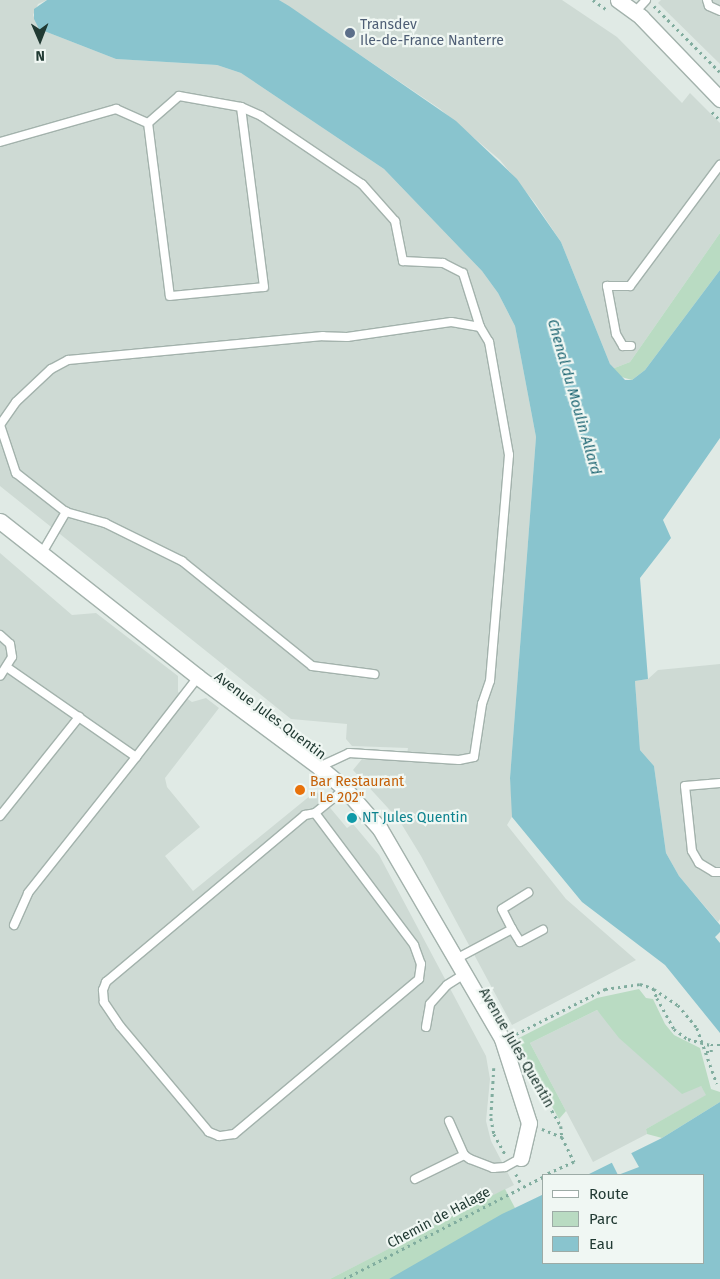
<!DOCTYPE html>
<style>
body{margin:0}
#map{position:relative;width:720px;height:1279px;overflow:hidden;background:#e0eae5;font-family:"Fira Sans",sans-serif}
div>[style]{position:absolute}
.built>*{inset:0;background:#cedad4}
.green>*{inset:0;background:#b9dbc2}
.water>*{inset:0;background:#89c4ce}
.pier>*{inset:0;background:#e0eae5}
.path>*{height:2.5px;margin-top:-1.25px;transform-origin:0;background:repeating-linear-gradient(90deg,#81ad9f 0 2.5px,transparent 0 6.5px)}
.roads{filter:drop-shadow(1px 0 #a3b2ac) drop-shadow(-1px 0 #a3b2ac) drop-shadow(0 1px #a3b2ac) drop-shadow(0 -1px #a3b2ac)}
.service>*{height:8px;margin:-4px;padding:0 4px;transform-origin:4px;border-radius:4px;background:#fff}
.minor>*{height:15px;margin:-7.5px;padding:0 7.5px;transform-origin:7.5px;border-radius:7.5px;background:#fff}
.path-bridge>*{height:2.5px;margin-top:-1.25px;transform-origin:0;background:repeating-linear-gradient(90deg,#81ad9f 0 2.5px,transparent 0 6.5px)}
.dots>*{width:14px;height:14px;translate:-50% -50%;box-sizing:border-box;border:2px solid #f0f7f3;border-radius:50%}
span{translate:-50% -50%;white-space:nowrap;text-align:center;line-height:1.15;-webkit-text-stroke:4.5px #f0f7f3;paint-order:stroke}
.service-label{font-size:14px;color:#4e5e75}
.left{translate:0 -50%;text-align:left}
.street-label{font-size:14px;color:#213a33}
.food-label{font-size:14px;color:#c56008}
.culture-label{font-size:14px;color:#0d838f}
.water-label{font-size:15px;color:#1e6673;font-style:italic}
.legend{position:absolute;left:542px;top:1174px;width:162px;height:90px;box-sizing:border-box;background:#f0f7f3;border:1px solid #9daba6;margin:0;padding:6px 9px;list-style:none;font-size:15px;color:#213a33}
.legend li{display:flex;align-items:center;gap:10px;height:25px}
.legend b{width:25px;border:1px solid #9daba6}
.north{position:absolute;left:15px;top:15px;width:50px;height:50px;-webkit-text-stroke:4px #f0f7f3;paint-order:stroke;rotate:179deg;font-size:14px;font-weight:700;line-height:20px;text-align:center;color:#213a33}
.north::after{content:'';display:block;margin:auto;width:18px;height:22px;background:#213a33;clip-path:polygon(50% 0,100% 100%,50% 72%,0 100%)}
</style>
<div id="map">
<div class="built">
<div style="clip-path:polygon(0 0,47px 0,38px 4px,33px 15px,39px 29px,116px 59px,217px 65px,241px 73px,384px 169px,482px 271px,498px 293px,515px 326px,536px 437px,510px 778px,513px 815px,507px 825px,566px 899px,636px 960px,512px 1025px,421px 856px,399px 820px,353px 770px,362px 759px,406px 760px,408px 748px,352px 746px,346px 739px,347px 724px,291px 719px,0 486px)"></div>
<div style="clip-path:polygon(279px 0,562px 0,617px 37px,682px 103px,690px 93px,720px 123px,720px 233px,630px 362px,612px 369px,561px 242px,535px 203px,500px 160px,440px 109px)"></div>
<div style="clip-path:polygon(661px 0,720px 0,720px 64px,658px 3px)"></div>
<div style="clip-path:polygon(0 553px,72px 615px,96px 613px,178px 676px,178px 692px,192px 702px,206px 698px,219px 708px,165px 778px,167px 787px,200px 827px,165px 856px,193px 891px,316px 791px,347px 828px,353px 824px,379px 855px,486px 1056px,490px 1079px,486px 1121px,491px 1141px,514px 1185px,330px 1279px,0 1279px)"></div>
<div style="clip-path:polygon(720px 664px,720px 919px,718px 922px,679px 876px,666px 853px,654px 766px,640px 750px,635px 681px,648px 679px,658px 670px)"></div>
<div style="clip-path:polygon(597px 1010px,605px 1019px,701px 1086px,707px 1095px,646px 1129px,647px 1134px,593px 1162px,530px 1043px)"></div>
</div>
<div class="green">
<div style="clip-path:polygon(720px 233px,720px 270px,645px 370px,632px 380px,618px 376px,612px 369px,630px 362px)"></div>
<div style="clip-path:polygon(639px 989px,646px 998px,653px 999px,665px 1024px,674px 1035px,700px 1048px,711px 1089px,720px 1092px,720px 1102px,662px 1138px,647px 1134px,646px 1129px,706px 1095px,701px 1086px,682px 1094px,619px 1038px,597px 1010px,530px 1043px,566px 1111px,559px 1119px,515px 1040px,597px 998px)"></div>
<div style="clip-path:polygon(505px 1189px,515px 1208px,403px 1274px,389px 1279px,330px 1279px)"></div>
</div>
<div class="water">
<div style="clip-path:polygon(47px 0,279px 0,289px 6px,456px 121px,517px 179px,561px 242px,610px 364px,625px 380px,632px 380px,645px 370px,720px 270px,720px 438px,663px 520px,671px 538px,640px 578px,648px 679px,635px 681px,640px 750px,654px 766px,666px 853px,679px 876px,720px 925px,720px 932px,715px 937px,720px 943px,720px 1033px,665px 965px,582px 902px,512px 817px,510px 778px,536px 437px,515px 326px,498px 293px,482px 271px,384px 169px,241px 73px,217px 65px,116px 59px,39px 29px,34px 19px,34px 9px)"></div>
<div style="clip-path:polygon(720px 1102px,720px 1279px,389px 1279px,502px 1214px,544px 1194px,544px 1263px,704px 1263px,704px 1175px,587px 1175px,662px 1138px)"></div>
</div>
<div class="pier">
<div style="clip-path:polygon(630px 1151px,639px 1167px,618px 1175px,611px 1161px)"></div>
</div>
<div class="path">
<div style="left:593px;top:0;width:16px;rotate:35deg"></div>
<div style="left:654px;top:6px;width:93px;rotate:45deg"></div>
<div style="left:712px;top:112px;width:11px;rotate:45deg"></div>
<div style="left:654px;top:989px;width:29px;rotate:34deg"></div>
<div style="left:678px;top:1005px;width:30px;rotate:50deg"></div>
<div style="left:697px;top:1028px;width:59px;rotate:70.3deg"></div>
<div style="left:516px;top:1034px;width:100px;rotate:-26.8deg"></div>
<div style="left:605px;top:989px;width:35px;rotate:-8deg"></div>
<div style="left:640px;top:984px;width:14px;rotate:17deg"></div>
<div style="left:653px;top:988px;width:11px;rotate:68deg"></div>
<div style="left:706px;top:1052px;width:5px"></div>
<div style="left:711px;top:1052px;width:7px;rotate:-90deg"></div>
<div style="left:711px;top:1045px;width:9px"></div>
<div style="left:494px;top:1068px;width:50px;rotate:93.4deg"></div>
<div style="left:491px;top:1118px;width:16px;rotate:79deg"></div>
<div style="left:494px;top:1134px;width:23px;rotate:61deg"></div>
<div style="left:529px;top:1071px;width:64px;rotate:59.8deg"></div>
<div style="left:561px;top:1126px;width:11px;rotate:85deg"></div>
<div style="left:562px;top:1137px;width:28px;rotate:64deg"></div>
<div style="left:574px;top:1162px;width:32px;rotate:156deg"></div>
<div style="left:542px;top:1129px;width:22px;rotate:22deg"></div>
<div style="left:516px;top:1174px;width:13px;rotate:63deg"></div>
<div style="left:344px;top:1279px;width:225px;rotate:-27.2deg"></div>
</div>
<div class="roads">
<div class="service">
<div style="left:707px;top:0;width:6px;rotate:72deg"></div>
<div style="left:709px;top:6px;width:12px;rotate:24deg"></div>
<div style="left:635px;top:12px;width:16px;rotate:-47deg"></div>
<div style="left:241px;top:107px;width:22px;rotate:24deg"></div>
<div style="left:261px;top:116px;width:122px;rotate:34deg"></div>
<div style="left:362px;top:184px;width:50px;rotate:48.3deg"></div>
<div style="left:395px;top:221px;width:41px;rotate:78.7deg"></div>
<div style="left:403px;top:261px;width:40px;rotate:2.9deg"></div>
<div style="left:443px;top:263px;width:22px;rotate:27deg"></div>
<div style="left:463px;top:273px;width:57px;rotate:72.5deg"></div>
<div style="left:0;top:142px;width:121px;rotate:-15.9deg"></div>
<div style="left:116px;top:109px;width:35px;rotate:24deg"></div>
<div style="left:148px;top:123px;width:174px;rotate:82.8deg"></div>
<div style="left:170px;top:296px;width:94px;rotate:-5.5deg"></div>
<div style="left:264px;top:287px;width:181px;rotate:-97.3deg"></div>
<div style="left:241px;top:107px;width:63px;rotate:-169.9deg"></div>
<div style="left:179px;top:96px;width:41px;rotate:138.9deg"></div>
<div style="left:631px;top:346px;width:8px;rotate:180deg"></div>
<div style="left:623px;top:346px;width:14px;rotate:-120deg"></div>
<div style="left:616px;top:334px;width:49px;rotate:-100.6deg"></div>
<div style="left:607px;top:286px;width:23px"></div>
<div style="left:630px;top:286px;width:151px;rotate:-53.4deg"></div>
<div style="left:42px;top:553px;width:48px;rotate:-59.7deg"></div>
<div style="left:0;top:635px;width:13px;rotate:42deg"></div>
<div style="left:10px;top:644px;width:13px;rotate:81deg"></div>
<div style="left:12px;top:657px;width:22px;rotate:122deg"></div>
<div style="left:8px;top:668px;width:156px;rotate:34.8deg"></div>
<div style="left:136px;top:757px;width:101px;rotate:-52.2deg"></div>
<div style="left:319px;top:767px;width:33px;rotate:-25deg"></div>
<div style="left:349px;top:753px;width:110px;rotate:3.6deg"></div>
<div style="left:459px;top:760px;width:15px;rotate:-11deg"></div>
<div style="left:474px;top:757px;width:54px;rotate:-81.4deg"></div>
<div style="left:482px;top:704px;width:24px;rotate:-71deg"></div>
<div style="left:490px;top:681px;width:227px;rotate:-85.2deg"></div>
<div style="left:509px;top:455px;width:115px;rotate:-100deg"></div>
<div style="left:489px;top:342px;width:17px;rotate:-121deg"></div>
<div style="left:480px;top:327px;width:29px;rotate:-170deg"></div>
<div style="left:451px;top:322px;width:105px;rotate:171.8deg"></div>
<div style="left:347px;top:337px;width:24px;rotate:-178deg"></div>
<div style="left:323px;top:336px;width:256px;rotate:174.6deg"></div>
<div style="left:68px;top:360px;width:19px;rotate:152deg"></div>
<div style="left:51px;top:369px;width:48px;rotate:136.7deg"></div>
<div style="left:16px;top:402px;width:28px;rotate:125deg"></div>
<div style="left:0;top:425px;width:51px;rotate:71.6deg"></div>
<div style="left:16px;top:473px;width:63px;rotate:38deg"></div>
<div style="left:66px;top:512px;width:41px;rotate:15.8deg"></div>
<div style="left:105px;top:523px;width:86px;rotate:26.3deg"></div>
<div style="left:182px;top:561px;width:167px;rotate:38.9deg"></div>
<div style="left:312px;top:666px;width:63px;rotate:7.4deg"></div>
<div style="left:720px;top:783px;width:35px;rotate:175deg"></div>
<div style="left:685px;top:786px;width:65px;rotate:83.9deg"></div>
<div style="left:692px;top:851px;width:14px;rotate:60deg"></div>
<div style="left:699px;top:863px;width:17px;rotate:31deg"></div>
<div style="left:714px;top:872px;width:6px"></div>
<div style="left:315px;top:813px;width:165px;rotate:53.1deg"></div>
<div style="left:414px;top:945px;width:20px;rotate:70deg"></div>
<div style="left:421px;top:964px;width:15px;rotate:98deg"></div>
<div style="left:419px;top:979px;width:241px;rotate:140deg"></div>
<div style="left:234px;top:1134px;width:15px;rotate:172deg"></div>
<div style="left:219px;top:1136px;width:11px;rotate:-158deg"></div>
<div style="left:209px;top:1132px;width:138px;rotate:-130deg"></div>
<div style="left:120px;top:1026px;width:29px;rotate:-124deg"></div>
<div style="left:104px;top:1002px;width:12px;rotate:-95deg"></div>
<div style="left:103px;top:990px;width:9px;rotate:-69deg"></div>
<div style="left:106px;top:982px;width:260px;rotate:-40deg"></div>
<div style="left:305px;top:815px;width:10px;rotate:-11deg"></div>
<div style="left:315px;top:813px;width:38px;rotate:-39deg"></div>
<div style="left:0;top:816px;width:127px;rotate:-51.4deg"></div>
<div style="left:14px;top:925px;width:35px;rotate:-66deg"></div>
<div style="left:28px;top:893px;width:174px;rotate:-51.5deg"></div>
<div style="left:512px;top:929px;width:22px;rotate:-117deg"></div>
<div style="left:502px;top:909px;width:31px;rotate:-32deg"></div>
<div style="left:454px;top:960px;width:66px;rotate:-28.1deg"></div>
<div style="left:512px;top:929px;width:15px;rotate:58deg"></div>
<div style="left:520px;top:942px;width:26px;rotate:-28deg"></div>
<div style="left:426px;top:1027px;width:23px;rotate:-80deg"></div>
<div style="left:430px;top:1004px;width:25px;rotate:-48deg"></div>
<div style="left:447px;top:985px;width:19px;rotate:-32deg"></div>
<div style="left:449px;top:1121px;width:37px;rotate:66deg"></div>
<div style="left:464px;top:1155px;width:7px;rotate:34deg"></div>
<div style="left:470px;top:1159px;width:25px;rotate:21deg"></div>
<div style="left:493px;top:1168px;width:12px;rotate:-5deg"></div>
<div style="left:505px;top:1167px;width:18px;rotate:-29deg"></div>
<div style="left:415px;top:1179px;width:55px;rotate:-26.1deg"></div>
</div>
<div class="minor">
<div style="left:618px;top:0;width:29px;rotate:36deg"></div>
<div style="left:641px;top:17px;width:114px;rotate:46.1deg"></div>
<div style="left:0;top:521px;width:252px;rotate:38.2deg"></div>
<div style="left:198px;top:677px;width:151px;rotate:36.6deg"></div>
<div style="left:319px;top:767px;width:34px;rotate:40deg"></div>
<div style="left:345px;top:789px;width:53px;rotate:48.8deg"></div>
<div style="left:380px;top:829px;width:243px;rotate:59.8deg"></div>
<div style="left:502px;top:1039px;width:88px;rotate:72.2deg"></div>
<div style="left:529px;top:1123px;width:36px;rotate:103deg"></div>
</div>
</div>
<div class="path-bridge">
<div style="left:657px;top:998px;width:35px;rotate:61deg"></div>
<div style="left:674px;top:1029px;width:17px;rotate:36deg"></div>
<div style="left:688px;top:1039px;width:24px;rotate:15deg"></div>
</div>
<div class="dots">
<div style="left:350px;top:33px;background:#5c6f8a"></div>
<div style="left:300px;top:790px;background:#e8710a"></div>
<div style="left:352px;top:818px;background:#0f9aa8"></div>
</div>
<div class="service-label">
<span class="left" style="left:360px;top:33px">Transdev<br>Ile-de-France Nanterre</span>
</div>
<div class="street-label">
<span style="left:270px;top:716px;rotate:37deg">Avenue Jules Quentin</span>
<span style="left:516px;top:1048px;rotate:60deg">Avenue Jules Quentin</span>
<span style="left:439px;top:1218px;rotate:-28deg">Chemin de Halage</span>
</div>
<div class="food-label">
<span class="left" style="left:310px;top:790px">Bar Restaurant<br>" Le 202"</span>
</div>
<div class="culture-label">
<span class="left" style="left:362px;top:818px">NT Jules Quentin</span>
</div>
<div class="water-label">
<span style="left:574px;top:397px;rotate:74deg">Chenal du Moulin Allard</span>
</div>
<ul class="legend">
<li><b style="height:6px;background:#fff"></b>Route</li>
<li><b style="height:14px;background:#b9dbc2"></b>Parc</li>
<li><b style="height:14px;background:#89c4ce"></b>Eau</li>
</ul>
<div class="north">N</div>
</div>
